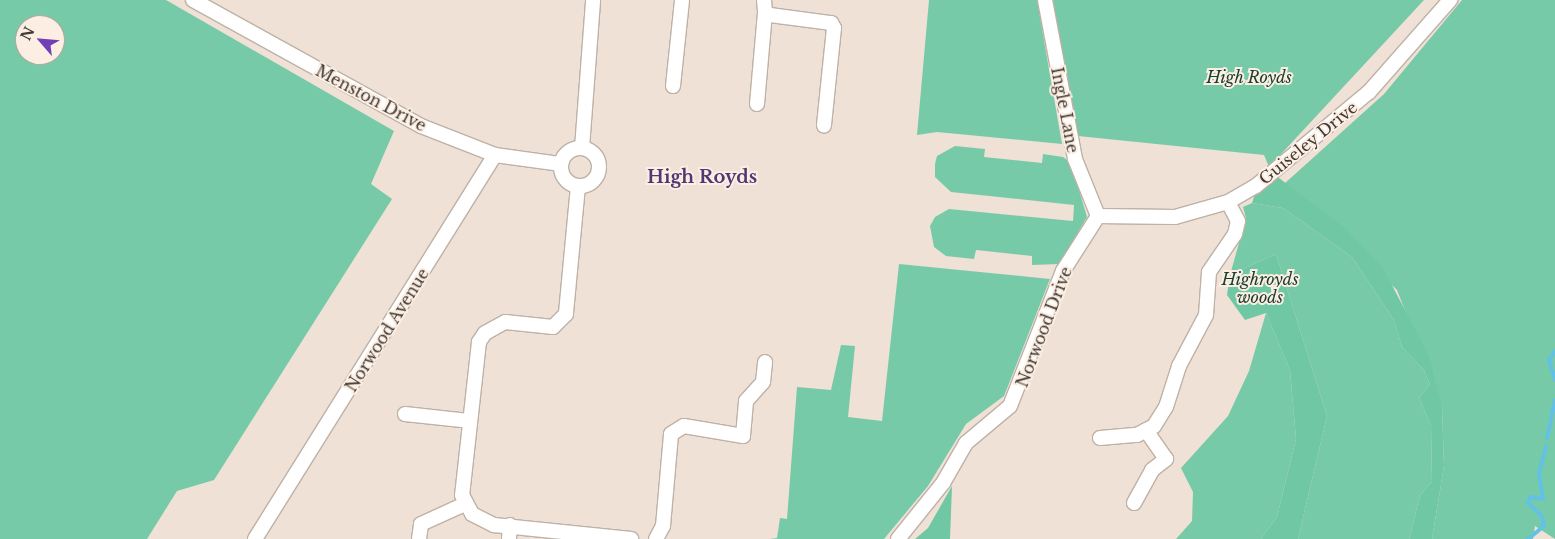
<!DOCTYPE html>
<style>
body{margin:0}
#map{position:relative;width:1555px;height:539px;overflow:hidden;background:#efe1d5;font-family:"Libre Baskerville",serif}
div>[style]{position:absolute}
.green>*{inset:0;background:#77caa7}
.forest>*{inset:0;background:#6fc8a3}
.stream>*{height:4px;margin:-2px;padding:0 2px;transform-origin:2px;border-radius:2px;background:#63c1e5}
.roads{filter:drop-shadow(1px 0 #beb1a6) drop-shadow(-1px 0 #beb1a6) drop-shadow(0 1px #beb1a6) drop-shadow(0 -1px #beb1a6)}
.minor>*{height:14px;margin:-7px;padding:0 7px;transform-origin:7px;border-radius:7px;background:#fff}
.minor>.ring{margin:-7px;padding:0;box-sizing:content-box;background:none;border:14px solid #fff;border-radius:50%}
span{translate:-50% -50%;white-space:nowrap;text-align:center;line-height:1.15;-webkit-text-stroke:4px #fceee2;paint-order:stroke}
.park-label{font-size:16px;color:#173e2f;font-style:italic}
.street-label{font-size:16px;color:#403b36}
.neighbourhood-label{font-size:18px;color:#4f3874;font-weight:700}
.north{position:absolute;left:15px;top:15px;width:50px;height:50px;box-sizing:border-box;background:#fceee2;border:1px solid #b1a69d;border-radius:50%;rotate:297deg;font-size:14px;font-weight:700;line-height:20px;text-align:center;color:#403b36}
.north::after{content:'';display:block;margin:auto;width:18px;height:22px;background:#733fb6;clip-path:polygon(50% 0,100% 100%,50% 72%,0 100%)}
</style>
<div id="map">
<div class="green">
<div style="clip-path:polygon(evenodd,0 0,166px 0,394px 131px,371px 184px,392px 199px,214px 480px,177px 491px,147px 539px,0 539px,0 0,25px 25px,55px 25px,55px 55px,25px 55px,25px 25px)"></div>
<div style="clip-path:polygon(929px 0,1037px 0,1062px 144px,937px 132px,917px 135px)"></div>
<div style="clip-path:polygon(1052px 0,1424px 0,1269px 167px,1264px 155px,1078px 136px)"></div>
<div style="clip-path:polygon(1462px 0,1555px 0,1555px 539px,1535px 526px,1533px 539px,1432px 539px,1444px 466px,1442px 407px,1397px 290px,1284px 184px,1384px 94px)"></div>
<div style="clip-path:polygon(955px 146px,985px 149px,984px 157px,1042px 163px,1043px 154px,1063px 157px,1071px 163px,1087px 217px,1059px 264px,1032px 265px,1032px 256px,976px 250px,974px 259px,946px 256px,934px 247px,930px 226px,935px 217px,949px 209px,1073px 221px,1074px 205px,951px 192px,935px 177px,935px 164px,937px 156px)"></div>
<div style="clip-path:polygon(1252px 203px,1283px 208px,1352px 257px,1394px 320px,1402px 347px,1424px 370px,1430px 385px,1419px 397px,1431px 426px,1432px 482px,1420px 495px,1409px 539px,1298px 539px,1327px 416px,1276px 254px,1230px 275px,1246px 218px,1243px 207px)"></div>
<div style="clip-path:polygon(899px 264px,1050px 279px,1004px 396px,966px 424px,928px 486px,884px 539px,770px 539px,777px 538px,780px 518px,787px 519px,797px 387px,831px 390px,841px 345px,855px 346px,848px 417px,882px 421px)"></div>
<div style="clip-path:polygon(1266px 313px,1290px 370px,1296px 439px,1277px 517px,1261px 539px,1176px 539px,1192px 521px,1193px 492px,1181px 468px,1228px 416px,1249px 371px)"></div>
</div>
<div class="forest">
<div style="clip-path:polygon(1270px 177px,1279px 178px,1345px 228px,1383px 268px,1429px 356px,1442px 407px,1444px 466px,1432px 539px,1409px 539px,1420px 495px,1432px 482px,1431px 426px,1419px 397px,1430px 385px,1424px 370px,1402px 347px,1394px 320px,1352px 257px,1283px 208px,1252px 203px,1256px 191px)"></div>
<div style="clip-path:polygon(1276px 254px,1327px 416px,1298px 539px,1261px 539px,1277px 517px,1296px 439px,1290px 370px,1266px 313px,1245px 320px,1227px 295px,1230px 275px)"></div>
<div style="clip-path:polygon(952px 486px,950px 539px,915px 539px,928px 528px)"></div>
</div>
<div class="stream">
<div style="left:1555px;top:351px;width:11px;rotate:124deg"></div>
<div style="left:1549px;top:360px;width:21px;rotate:73deg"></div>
<div style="left:1547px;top:438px;width:39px;rotate:-78deg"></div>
<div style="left:1528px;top:539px;width:21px;rotate:-39deg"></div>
<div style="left:1544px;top:526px;width:11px;rotate:-105deg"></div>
<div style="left:1541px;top:515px;width:18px;rotate:-137deg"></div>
<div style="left:1528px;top:503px;width:6px;rotate:-72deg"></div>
<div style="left:1530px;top:497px;width:13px;rotate:9deg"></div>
<div style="left:1543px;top:499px;width:26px;rotate:-99deg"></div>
<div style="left:1539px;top:473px;width:28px;rotate:-75deg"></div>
</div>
<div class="roads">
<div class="minor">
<div style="left:193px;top:0;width:260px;rotate:28.9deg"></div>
<div style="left:421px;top:126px;width:79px;rotate:21.4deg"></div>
<div style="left:495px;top:155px;width:67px;rotate:7.8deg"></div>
<div style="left:764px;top:0;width:12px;rotate:85deg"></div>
<div style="left:765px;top:12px;width:6px;rotate:31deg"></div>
<div style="left:770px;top:15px;width:62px;rotate:7.5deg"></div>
<div style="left:831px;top:23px;width:6px;rotate:59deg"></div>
<div style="left:834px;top:28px;width:98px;rotate:95.9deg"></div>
<div style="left:1045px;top:0;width:162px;rotate:79.3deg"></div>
<div style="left:1075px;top:159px;width:61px;rotate:68deg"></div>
<div style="left:673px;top:86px;width:86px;rotate:-84deg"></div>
<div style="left:757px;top:104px;width:92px;rotate:-85deg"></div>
<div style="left:582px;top:148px;width:148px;rotate:-85.7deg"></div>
<div class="ring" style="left:561px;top:148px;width:24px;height:24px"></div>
<div style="left:578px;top:186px;width:129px;rotate:95.4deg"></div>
<div style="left:566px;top:314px;width:18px;rotate:135deg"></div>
<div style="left:553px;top:327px;width:48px;rotate:-174.1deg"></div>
<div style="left:505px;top:322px;width:23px;rotate:151deg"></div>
<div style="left:485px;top:333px;width:11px;rotate:124deg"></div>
<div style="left:479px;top:342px;width:154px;rotate:96.3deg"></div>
<div style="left:462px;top:495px;width:21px;rotate:62deg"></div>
<div style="left:472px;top:514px;width:25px;rotate:27deg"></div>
<div style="left:494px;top:525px;width:138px;rotate:5.8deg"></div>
<div style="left:1098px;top:216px;width:77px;rotate:0.7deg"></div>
<div style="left:1175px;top:217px;width:55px;rotate:-15.8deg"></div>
<div style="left:1228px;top:202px;width:32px;rotate:-30deg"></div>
<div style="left:1256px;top:186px;width:147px;rotate:-39.8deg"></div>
<div style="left:1369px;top:92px;width:123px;rotate:-48.6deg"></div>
<div style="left:405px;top:414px;width:64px;rotate:6.2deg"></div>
<div style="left:1100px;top:438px;width:37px;rotate:-5deg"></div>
<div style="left:1137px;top:435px;width:19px;rotate:-28deg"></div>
<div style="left:1154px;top:426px;width:22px;rotate:-58deg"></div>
<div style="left:1166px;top:407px;width:43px;rotate:-72.4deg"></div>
<div style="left:1179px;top:366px;width:58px;rotate:-62.1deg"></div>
<div style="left:1206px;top:315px;width:43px;rotate:-86deg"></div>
<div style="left:1209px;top:272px;width:46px;rotate:-55.6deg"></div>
<div style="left:1235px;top:234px;width:13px;rotate:-77deg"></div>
<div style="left:1238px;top:221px;width:21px;rotate:-118deg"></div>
<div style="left:1134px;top:503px;width:38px;rotate:-61deg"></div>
<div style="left:1152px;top:470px;width:18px;rotate:-38deg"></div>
<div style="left:1166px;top:459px;width:35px;rotate:-125deg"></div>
<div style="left:255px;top:539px;width:453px;rotate:-58deg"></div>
<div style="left:419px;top:539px;width:15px;rotate:-82deg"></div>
<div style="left:421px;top:524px;width:48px;rotate:-24.4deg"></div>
<div style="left:509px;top:539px;width:14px;rotate:-86deg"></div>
<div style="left:656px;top:539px;width:15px;rotate:-62deg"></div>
<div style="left:663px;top:526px;width:92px;rotate:-85deg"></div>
<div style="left:671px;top:434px;width:15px;rotate:-32deg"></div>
<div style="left:684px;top:426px;width:60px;rotate:9.6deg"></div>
<div style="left:743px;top:436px;width:35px;rotate:-85deg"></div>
<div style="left:746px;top:401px;width:25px;rotate:-48deg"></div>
<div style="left:763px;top:382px;width:20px;rotate:-84deg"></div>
<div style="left:898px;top:539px;width:72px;rotate:-51.2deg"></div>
<div style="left:943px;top:483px;width:46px;rotate:-60.1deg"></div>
<div style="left:966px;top:443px;width:57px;rotate:-40.1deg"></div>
<div style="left:1010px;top:406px;width:145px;rotate:-68.6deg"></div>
<div style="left:1063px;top:271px;width:65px;rotate:-57.5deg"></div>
</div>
</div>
<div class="park-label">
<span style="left:1249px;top:77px">High Royds</span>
<span style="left:1260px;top:288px">Highroyds<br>woods</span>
</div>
<div class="street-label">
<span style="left:371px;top:98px;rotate:28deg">Menston Drive</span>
<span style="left:1065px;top:110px;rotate:79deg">Ingle Lane</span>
<span style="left:1308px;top:143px;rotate:-39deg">Guiseley Drive</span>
<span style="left:1044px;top:327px;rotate:-69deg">Norwood Drive</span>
<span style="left:387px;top:330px;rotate:-58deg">Norwood Avenue</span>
</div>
<div class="neighbourhood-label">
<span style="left:702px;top:177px">High Royds</span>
</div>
<div class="north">N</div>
</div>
